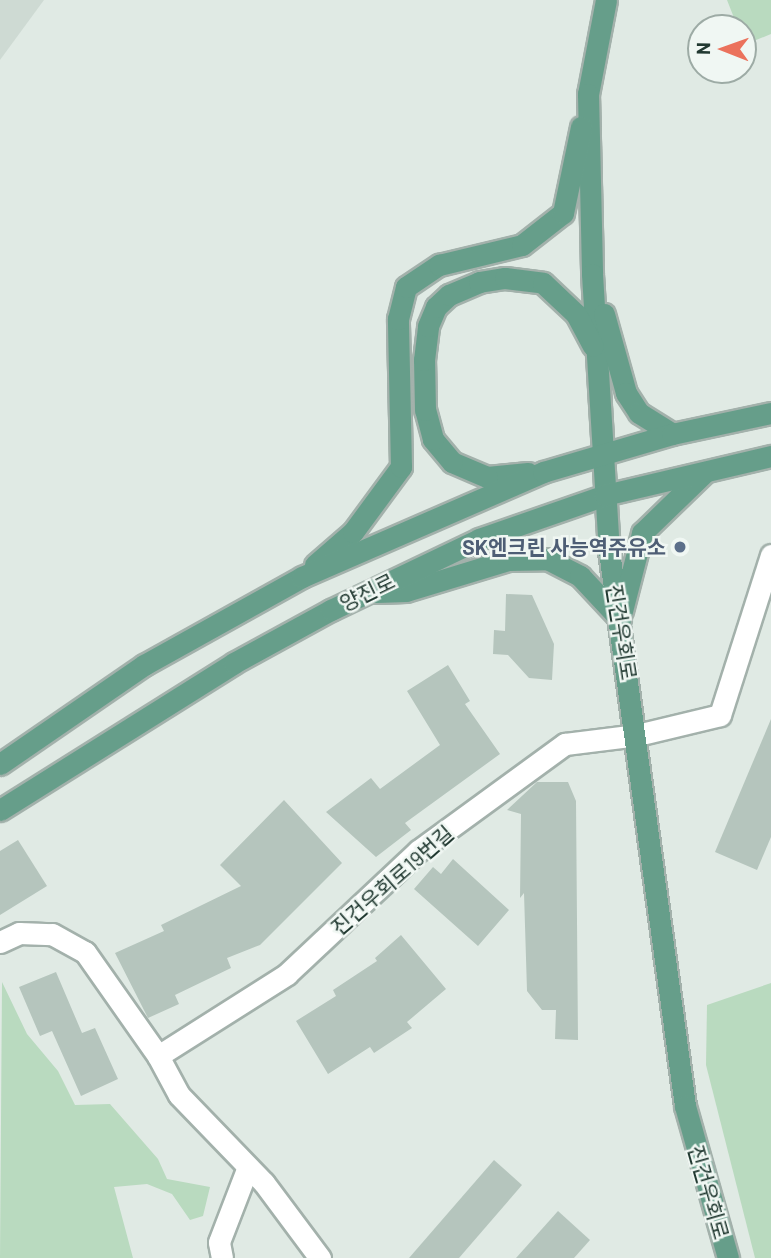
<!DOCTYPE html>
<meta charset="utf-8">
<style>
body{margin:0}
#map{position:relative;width:771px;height:1258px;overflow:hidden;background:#e0eae4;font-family:Barlow,"Noto Sans KR",sans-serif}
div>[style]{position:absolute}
.built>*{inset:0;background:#cedad3}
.green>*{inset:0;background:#b9dabf}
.building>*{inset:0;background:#b5c5bd}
.roads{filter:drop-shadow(2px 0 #a3b1ab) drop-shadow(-2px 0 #a3b1ab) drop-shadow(0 2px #a3b1ab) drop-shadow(0 -2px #a3b1ab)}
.minor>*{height:21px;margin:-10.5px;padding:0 10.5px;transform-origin:10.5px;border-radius:10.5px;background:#fff}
.major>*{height:21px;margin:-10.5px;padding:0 10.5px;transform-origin:10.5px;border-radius:10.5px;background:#669e8a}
.dots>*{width:19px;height:19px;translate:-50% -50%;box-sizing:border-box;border:4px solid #f0f7f3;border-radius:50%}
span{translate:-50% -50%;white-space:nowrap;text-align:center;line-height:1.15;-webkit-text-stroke:5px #f0f7f3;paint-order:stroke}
.service-label{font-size:21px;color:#4e5e75;font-weight:700}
.right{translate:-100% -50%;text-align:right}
.street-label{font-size:21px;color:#213931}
.north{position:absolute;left:687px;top:14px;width:70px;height:70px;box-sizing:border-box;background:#f0f7f3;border:2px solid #9daba5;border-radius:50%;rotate:271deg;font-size:19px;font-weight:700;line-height:28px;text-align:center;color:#213931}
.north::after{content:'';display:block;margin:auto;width:24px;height:32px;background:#eb725c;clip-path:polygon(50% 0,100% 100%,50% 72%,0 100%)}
</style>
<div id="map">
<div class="built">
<div style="clip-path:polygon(0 0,44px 0,0 60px)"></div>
</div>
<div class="green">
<div style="clip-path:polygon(727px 0,771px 0,771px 34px,744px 45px,743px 28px,738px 28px)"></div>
<div style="clip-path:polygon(2px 982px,27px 1034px,58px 1071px,75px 1105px,110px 1104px,158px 1159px,167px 1179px,210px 1187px,203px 1216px,190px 1220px,172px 1194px,147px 1184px,114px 1187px,133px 1258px,0 1258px)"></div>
<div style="clip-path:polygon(771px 983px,771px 1258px,755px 1258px,706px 1065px,707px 1005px)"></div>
</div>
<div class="building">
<div style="clip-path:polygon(506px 594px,532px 595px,554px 644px,552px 680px,529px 678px,508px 655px,493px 654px,494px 630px,505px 631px)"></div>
<div style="clip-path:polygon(448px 665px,470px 701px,465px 704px,500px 754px,405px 823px,411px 830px,376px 857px,326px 812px,371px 778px,380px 789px,440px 745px,407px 691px)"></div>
<div style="clip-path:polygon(771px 719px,771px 837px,757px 870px,715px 852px)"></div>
<div style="clip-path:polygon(537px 782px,568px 782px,576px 801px,578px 1040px,555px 1039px,556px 1010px,542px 1010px,527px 991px,524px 893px,520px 898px,521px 814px,507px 810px)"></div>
<div style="clip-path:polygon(284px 800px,342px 863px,260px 945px,227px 958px,231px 968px,175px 995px,179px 1004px,148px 1018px,115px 953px,164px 931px,161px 925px,241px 886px,220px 865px)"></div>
<div style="clip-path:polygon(18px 840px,47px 886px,0 915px,0 851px)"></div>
<div style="clip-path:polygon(453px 859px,509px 910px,478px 946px,414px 889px,433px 867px,441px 874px)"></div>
<div style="clip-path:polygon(401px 935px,446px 989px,407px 1022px,412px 1028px,374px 1053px,370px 1047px,328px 1074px,296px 1021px,336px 996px,333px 990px,377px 961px,375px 958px)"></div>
<div style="clip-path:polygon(56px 972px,82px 1033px,95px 1028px,118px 1079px,81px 1096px,52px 1031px,40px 1036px,19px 987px)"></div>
<div style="clip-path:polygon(494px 1160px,522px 1185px,459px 1258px,409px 1258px)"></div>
<div style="clip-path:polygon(558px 1211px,590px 1240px,574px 1258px,516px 1258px)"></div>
</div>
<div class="roads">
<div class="minor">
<div style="left:0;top:942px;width:21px;rotate:-25deg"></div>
<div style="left:19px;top:933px;width:33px;rotate:2deg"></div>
<div style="left:52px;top:934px;width:38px;rotate:29deg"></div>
<div style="left:85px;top:952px;width:127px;rotate:54.9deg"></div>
<div style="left:158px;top:1056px;width:44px;rotate:61.7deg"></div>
<div style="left:179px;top:1095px;width:122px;rotate:46deg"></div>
<div style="left:264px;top:1183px;width:94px;rotate:53.3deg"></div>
<div style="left:158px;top:1056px;width:153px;rotate:-32.4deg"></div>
<div style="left:287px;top:974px;width:180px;rotate:-43.2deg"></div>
<div style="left:418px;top:851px;width:182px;rotate:-36.1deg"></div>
<div style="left:565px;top:744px;width:73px;rotate:-7.1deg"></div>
<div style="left:637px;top:735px;width:85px;rotate:-13.5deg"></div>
<div style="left:720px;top:715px;width:168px;rotate:-72.3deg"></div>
<div style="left:222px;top:1258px;width:16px;rotate:-101deg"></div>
<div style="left:219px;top:1242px;width:80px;rotate:-68.9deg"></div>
</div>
<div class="major">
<div style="left:606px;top:0;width:96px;rotate:100.8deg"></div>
<div style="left:588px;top:94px;width:180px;rotate:88.7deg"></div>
<div style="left:592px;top:274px;width:278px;rotate:86.5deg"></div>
<div style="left:609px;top:551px;width:560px;rotate:82.2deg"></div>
<div style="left:685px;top:1106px;width:158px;rotate:74.2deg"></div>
<div style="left:604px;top:314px;width:82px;rotate:74.4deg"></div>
<div style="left:626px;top:393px;width:24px;rotate:57deg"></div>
<div style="left:639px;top:413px;width:39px;rotate:32deg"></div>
<div style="left:528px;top:473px;width:41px;rotate:174.4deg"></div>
<div style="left:487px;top:477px;width:38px;rotate:-157deg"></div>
<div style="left:452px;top:462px;width:30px;rotate:-130deg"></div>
<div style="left:433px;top:439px;width:30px;rotate:-105deg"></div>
<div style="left:425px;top:410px;width:50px;rotate:-91.1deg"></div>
<div style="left:424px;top:360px;width:34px;rotate:-83deg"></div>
<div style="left:428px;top:326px;width:21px;rotate:-67deg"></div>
<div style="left:436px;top:307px;width:18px;rotate:-43deg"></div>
<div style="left:449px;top:295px;width:33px;rotate:-23deg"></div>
<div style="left:479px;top:282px;width:26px;rotate:-9deg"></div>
<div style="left:505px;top:278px;width:38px;rotate:7deg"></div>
<div style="left:543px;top:283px;width:45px;rotate:43.2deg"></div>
<div style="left:576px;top:314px;width:36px;rotate:62deg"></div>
<div style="left:315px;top:565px;width:50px;rotate:-41deg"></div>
<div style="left:353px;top:532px;width:81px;rotate:-53.6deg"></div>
<div style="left:401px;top:467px;width:148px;rotate:-91.2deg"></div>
<div style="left:398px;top:319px;width:33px;rotate:-76deg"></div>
<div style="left:406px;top:287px;width:40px;rotate:-34deg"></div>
<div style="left:439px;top:265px;width:85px;rotate:-13.5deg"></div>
<div style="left:522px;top:245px;width:52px;rotate:-38deg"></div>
<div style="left:563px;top:213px;width:88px;rotate:-78.2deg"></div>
<div style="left:376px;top:592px;width:30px;rotate:-2deg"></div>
<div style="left:406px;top:591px;width:107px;rotate:-16.9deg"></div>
<div style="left:508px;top:560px;width:39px;rotate:-1deg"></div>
<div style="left:547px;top:559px;width:37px;rotate:27deg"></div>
<div style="left:580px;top:576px;width:59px;rotate:47.1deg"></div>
<div style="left:622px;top:611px;width:81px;rotate:-75.6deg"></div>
<div style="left:642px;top:533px;width:86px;rotate:-44.1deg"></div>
<div style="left:0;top:764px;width:175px;rotate:-34.5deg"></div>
<div style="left:144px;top:665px;width:181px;rotate:-29.1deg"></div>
<div style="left:302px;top:577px;width:263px;rotate:-23.5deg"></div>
<div style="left:543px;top:472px;width:134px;rotate:-16.4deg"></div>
<div style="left:672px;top:434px;width:101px;rotate:-12deg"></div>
<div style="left:0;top:810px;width:276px;rotate:-32.1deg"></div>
<div style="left:234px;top:663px;width:111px;rotate:-28.7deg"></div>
<div style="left:331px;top:610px;width:164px;rotate:-25.6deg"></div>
<div style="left:479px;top:539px;width:133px;rotate:-19.2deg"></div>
<div style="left:605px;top:495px;width:171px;rotate:-13.2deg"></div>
</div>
</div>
<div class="dots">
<div style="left:680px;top:547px;background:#5c6f8a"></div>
</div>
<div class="service-label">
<span class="right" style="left:666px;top:547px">SK엔크린 사능역주유소</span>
</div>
<div class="street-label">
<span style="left:367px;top:592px;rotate:-26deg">양진로</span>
<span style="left:622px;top:632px;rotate:81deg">진건우회로</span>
<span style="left:392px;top:880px;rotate:-41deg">진건우회로19번길</span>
<span style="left:709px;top:1192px;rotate:74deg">진건우회로</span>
</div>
<div class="north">N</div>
</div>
